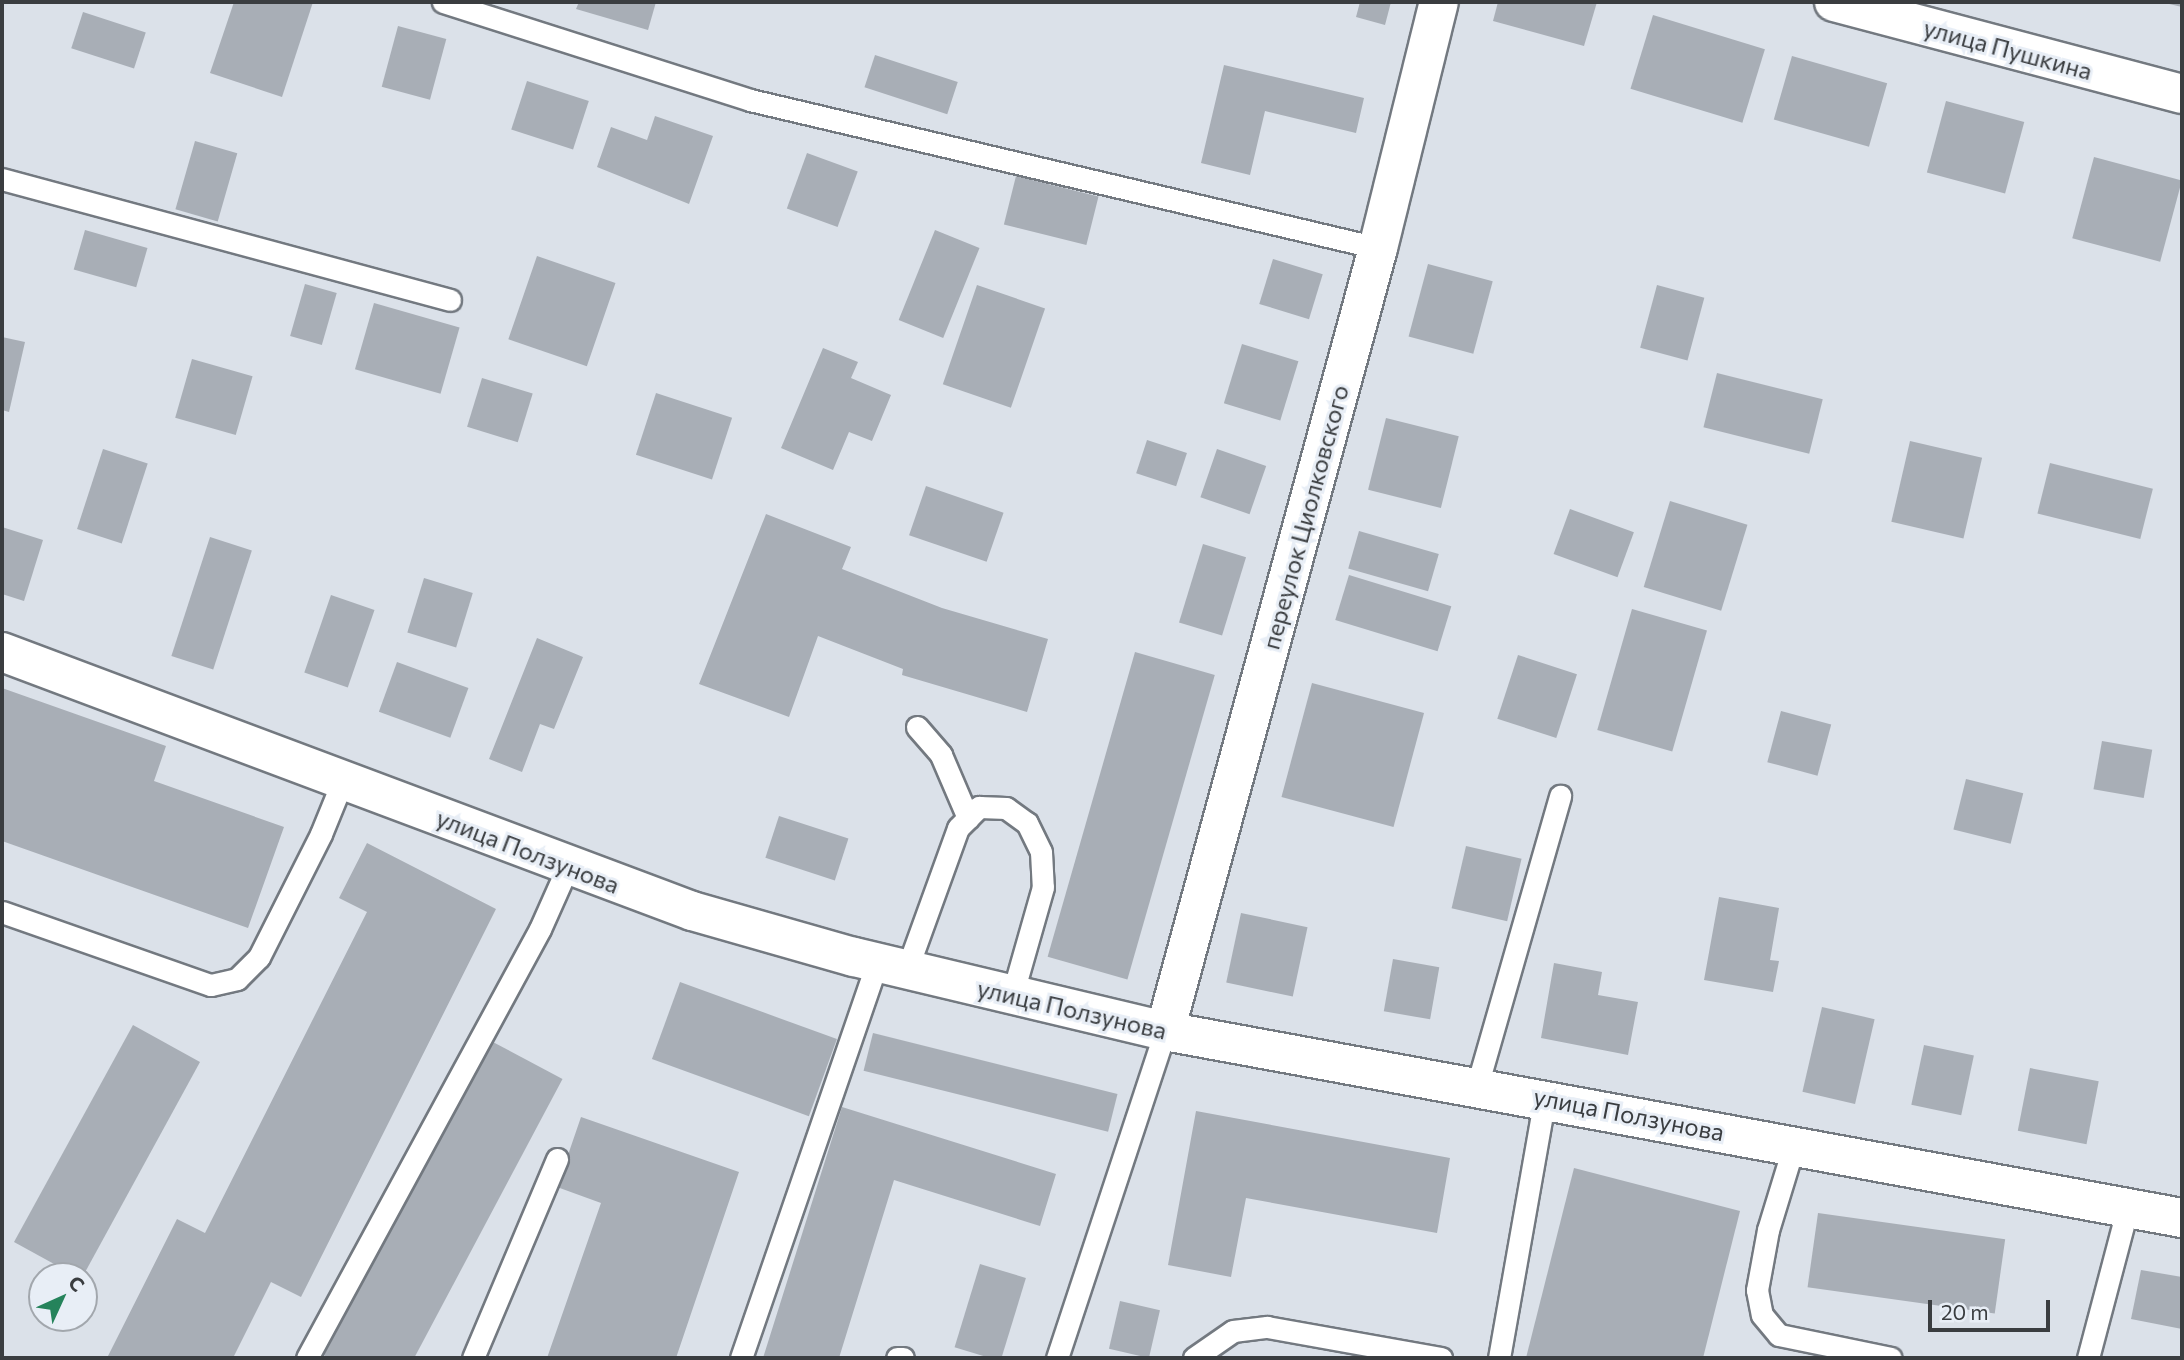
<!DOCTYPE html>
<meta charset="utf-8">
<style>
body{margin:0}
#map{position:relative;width:2184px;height:1360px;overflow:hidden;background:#dbe1e9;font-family:Commissioner,sans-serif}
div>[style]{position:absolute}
.building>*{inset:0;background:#a8aeb6;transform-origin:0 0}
.roads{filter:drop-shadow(2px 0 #737980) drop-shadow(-2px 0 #737980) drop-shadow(0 2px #737980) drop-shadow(0 -2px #737980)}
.lane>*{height:21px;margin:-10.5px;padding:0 10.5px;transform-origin:10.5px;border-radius:10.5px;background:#fff}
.street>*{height:38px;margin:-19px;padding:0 19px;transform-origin:19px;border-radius:19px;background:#fff}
span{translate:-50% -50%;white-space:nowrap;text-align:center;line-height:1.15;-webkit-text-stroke:6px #e8eef6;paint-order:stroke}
.street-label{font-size:24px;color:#3a3d40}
.frame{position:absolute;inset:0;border:4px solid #3a3d40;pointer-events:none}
.north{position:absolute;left:28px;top:1262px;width:70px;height:70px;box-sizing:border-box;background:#e8eef6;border:2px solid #a2a7ad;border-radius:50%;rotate:45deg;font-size:19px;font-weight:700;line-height:28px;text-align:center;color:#3a3d40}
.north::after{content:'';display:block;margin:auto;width:24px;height:32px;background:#25835b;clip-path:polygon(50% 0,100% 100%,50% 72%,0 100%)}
.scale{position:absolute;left:1928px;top:1300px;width:122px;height:32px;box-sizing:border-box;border:4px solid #3a3d40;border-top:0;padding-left:9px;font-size:21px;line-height:24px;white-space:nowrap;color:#3a3d40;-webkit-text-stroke:5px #e8eef6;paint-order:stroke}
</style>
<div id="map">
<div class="building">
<div style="clip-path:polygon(234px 2px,313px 2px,282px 97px,210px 73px)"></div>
<div style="clip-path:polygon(579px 2px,656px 2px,648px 30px,576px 9px)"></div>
<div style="clip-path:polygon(1360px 2px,1391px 2px,1385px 25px,1356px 17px)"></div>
<div style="clip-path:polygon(1498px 2px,1597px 2px,1584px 46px,1493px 21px)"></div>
<div style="clip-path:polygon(2165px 2px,2182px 2px,2182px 7px,2165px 3px)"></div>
<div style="left:83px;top:12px;width:66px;height:38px;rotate:18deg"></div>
<div style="left:1653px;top:15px;width:117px;height:77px;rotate:17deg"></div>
<div style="left:398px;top:26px;width:50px;height:63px;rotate:15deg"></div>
<div style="left:875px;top:55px;width:87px;height:34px;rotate:18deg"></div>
<div style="left:1792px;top:56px;width:99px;height:66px;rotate:16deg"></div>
<div style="clip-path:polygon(1224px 65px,1364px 98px,1356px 133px,1265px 111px,1250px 175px,1201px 163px)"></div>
<div style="left:527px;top:81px;width:65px;height:51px;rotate:18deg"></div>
<div style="left:1946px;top:101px;width:81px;height:74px;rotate:15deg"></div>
<div style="clip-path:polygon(655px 116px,713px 136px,689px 204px,597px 167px,611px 127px,647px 140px)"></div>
<div style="left:195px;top:141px;width:44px;height:71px;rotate:16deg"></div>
<div style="left:807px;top:153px;width:54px;height:59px;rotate:20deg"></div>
<div style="left:2094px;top:157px;width:91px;height:84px;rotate:15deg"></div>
<div style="left:1016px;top:176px;width:85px;height:50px;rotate:14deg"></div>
<div style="left:85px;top:230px;width:65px;height:41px;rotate:16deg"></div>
<div style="left:935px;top:230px;width:48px;height:97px;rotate:22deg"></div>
<div style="left:537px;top:256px;width:83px;height:88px;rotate:19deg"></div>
<div style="left:1273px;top:259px;width:52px;height:47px;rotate:17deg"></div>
<div style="left:1428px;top:264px;width:67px;height:75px;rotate:15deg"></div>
<div style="left:305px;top:284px;width:33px;height:54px;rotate:16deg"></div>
<div style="left:977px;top:285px;width:72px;height:105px;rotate:19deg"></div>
<div style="left:1657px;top:285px;width:49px;height:65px;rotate:15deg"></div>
<div style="left:374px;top:303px;width:89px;height:69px;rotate:16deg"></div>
<div style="clip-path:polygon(2px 337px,25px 342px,9px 412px,2px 410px)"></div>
<div style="left:1242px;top:344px;width:59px;height:62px;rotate:17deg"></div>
<div style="clip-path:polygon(823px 348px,858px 362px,851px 378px,891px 395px,872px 441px,849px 432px,833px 470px,781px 448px)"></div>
<div style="left:192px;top:359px;width:63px;height:61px;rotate:16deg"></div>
<div style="left:1717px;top:373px;width:109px;height:56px;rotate:14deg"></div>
<div style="left:482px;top:378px;width:53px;height:51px;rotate:17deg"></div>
<div style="left:656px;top:393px;width:80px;height:65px;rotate:18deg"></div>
<div style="left:1386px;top:418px;width:75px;height:74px;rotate:14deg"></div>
<div style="left:1147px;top:440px;width:42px;height:35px;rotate:18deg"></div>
<div style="left:1910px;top:441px;width:74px;height:83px;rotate:13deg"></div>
<div style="left:103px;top:449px;width:47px;height:84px;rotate:18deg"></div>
<div style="left:1217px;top:449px;width:52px;height:51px;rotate:19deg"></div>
<div style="left:2050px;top:463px;width:106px;height:52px;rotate:14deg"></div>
<div style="left:926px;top:486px;width:82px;height:52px;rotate:19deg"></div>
<div style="left:1670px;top:501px;width:81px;height:90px;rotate:17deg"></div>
<div style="left:1570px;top:509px;width:68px;height:48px;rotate:20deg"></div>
<div style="clip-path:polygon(766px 514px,851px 547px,842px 569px,942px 608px,1048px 639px,1027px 712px,902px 675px,903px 669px,818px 636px,789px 717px,699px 684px)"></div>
<div style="clip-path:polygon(2px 527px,43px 540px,24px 601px,2px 594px)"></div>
<div style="left:1359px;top:531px;width:83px;height:39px;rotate:16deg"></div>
<div style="left:210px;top:537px;width:44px;height:125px;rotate:18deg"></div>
<div style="left:1203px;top:544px;width:45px;height:82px;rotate:17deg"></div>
<div style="left:1349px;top:575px;width:107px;height:47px;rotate:17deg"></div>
<div style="left:424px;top:578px;width:51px;height:57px;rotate:17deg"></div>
<div style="left:331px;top:595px;width:46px;height:82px;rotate:19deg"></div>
<div style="left:1632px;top:609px;width:78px;height:126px;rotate:16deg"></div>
<div style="clip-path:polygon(537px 638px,583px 657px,554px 729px,540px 724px,522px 772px,489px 759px)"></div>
<div style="left:1135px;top:652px;width:83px;height:317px;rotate:16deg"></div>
<div style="left:1518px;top:655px;width:62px;height:67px;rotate:18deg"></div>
<div style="left:397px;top:662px;width:76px;height:53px;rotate:20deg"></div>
<div style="left:1312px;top:683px;width:116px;height:118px;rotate:15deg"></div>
<div style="clip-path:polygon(2px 688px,166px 746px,154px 781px,284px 827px,248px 928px,2px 841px)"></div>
<div style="left:1781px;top:711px;width:52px;height:53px;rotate:15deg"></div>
<div style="left:2102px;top:741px;width:51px;height:49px;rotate:10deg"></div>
<div style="left:1966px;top:779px;width:59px;height:52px;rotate:14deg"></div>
<div style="left:779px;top:816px;width:73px;height:44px;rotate:18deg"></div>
<div style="clip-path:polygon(367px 843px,496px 909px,301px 1297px,271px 1282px,233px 1358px,107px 1358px,177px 1219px,205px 1233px,367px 912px,339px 898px)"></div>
<div style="left:1466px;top:846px;width:57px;height:64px;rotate:13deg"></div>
<div style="clip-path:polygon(1719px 897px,1779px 908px,1770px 960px,1779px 961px,1773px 992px,1704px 980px)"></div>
<div style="left:1241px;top:913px;width:68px;height:71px;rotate:12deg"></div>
<div style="left:1393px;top:959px;width:47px;height:53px;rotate:10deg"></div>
<div style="clip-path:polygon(1554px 963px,1602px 972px,1598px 995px,1638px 1002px,1628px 1055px,1541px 1038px)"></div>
<div style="left:680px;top:982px;width:167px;height:82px;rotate:20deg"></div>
<div style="left:1822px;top:1007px;width:54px;height:87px;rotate:13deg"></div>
<div style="clip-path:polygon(133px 1025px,200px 1062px,83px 1276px,76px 1276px,14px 1242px)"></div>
<div style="left:873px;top:1033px;width:252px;height:39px;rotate:14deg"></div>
<div style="left:491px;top:1041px;width:81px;height:356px;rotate:28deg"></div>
<div style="left:1924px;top:1045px;width:51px;height:61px;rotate:12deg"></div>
<div style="left:2030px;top:1068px;width:70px;height:64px;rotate:11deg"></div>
<div style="clip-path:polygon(842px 1107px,1056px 1174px,1040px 1226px,894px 1180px,839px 1358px,763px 1358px)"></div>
<div style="clip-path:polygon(1196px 1111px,1450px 1158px,1437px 1233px,1246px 1198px,1231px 1277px,1168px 1265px)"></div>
<div style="clip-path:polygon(581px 1117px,739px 1172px,676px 1358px,547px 1358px,601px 1203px,557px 1187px)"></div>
<div style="clip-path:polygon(1574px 1168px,1740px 1211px,1703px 1358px,1526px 1358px)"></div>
<div style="left:1818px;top:1213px;width:189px;height:75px;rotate:8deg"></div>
<div style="left:980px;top:1264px;width:48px;height:87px;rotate:17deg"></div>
<div style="clip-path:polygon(2141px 1270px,2182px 1277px,2182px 1329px,2131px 1319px)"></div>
<div style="left:1120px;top:1301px;width:41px;height:49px;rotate:13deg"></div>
</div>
<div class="roads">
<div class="lane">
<div style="left:443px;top:2px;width:322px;rotate:17.7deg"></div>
<div style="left:750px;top:100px;width:645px;rotate:13.26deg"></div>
<div style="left:2px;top:179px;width:464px;rotate:15.1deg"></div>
<div style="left:917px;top:727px;width:37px;rotate:49deg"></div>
<div style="left:941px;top:755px;width:69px;rotate:66.8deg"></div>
<div style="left:2px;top:912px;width:221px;rotate:19.3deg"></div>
<div style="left:211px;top:985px;width:27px;rotate:-13deg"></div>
<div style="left:237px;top:979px;width:31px;rotate:-45deg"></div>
<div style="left:259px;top:957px;width:138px;rotate:-63.2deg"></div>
<div style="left:321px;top:834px;width:58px;rotate:-67.8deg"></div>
<div style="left:907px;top:969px;width:150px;rotate:-70.1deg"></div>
<div style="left:958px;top:828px;width:30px;rotate:-45deg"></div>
<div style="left:979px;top:807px;width:27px;rotate:2deg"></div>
<div style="left:1006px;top:808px;width:26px;rotate:36deg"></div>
<div style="left:1027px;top:823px;width:32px;rotate:64deg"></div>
<div style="left:1041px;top:852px;width:35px;rotate:87deg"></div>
<div style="left:1043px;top:887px;width:113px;rotate:105.9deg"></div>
<div style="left:1477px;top:1086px;width:302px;rotate:-74deg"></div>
<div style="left:1794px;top:1145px;width:89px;rotate:107deg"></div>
<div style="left:1768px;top:1230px;width:61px;rotate:100.4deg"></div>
<div style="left:1757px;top:1290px;width:25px;rotate:79deg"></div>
<div style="left:1762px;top:1315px;width:26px;rotate:50deg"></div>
<div style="left:1779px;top:1335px;width:114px;rotate:11.6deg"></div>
<div style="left:307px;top:1358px;width:488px;rotate:-61.5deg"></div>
<div style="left:540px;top:929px;width:69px;rotate:-66deg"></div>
<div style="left:473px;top:1358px;width:216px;rotate:-67.1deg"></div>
<div style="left:741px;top:1358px;width:418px;rotate:-71deg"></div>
<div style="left:897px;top:1358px;width:6px"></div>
<div style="left:1057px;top:1358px;width:344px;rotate:-71.7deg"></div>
<div style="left:1194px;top:1358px;width:47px;rotate:-34.7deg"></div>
<div style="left:1233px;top:1331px;width:34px;rotate:-7deg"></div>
<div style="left:1267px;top:1327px;width:177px;rotate:10.1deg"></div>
<div style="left:1499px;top:1358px;width:264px;rotate:-80deg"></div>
<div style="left:2088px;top:1358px;width:156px;rotate:-75.2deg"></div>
</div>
<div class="street">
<div style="left:1834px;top:2px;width:360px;rotate:14.8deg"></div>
<div style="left:2px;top:652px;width:737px;rotate:20.57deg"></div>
<div style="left:692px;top:911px;width:168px;rotate:15.9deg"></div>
<div style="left:854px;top:957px;width:320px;rotate:13.4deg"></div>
<div style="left:1165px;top:1031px;width:1034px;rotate:10.42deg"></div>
<div style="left:1165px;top:1031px;width:811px;rotate:-74.78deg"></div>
<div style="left:1378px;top:248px;width:253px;rotate:-76.1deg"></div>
</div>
</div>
<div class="street-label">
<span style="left:2008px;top:49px;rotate:15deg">улица Пушкина</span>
<span style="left:1305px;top:517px;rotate:-75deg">переулок Циолковского</span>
<span style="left:528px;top:851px;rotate:21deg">улица Ползунова</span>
<span style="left:1072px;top:1009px;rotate:13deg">улица Ползунова</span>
<span style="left:1629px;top:1114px;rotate:11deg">улица Ползунова</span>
</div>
<div class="frame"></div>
<div class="north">С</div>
<div class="scale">20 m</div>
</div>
